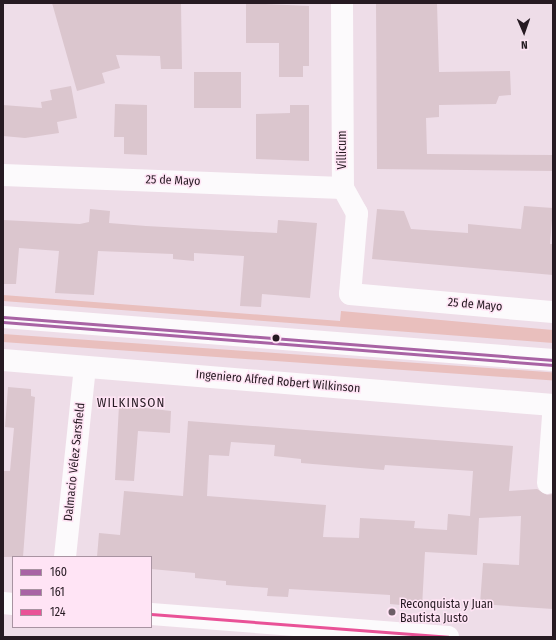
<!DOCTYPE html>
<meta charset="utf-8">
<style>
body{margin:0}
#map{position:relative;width:556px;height:640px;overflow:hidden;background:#eedde8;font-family:"Fira Sans Condensed",sans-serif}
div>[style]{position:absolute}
.green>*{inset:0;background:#e9bfbd;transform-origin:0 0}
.building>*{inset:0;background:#dbc6ce;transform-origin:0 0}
.minor>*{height:22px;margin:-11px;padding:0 11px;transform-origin:11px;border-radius:11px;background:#fcfafc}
.tertiary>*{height:22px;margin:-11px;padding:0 11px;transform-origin:11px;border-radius:11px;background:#fcfafc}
.bus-1>*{height:3px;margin:-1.5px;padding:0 1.5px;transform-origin:1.5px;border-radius:1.5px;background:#a863a4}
.bus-2>*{height:3px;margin:-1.5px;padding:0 1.5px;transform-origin:1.5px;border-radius:1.5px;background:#a863a4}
.bus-3>*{height:3px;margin:-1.5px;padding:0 1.5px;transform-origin:1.5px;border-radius:1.5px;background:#e95297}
.dots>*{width:11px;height:11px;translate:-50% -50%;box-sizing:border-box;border:2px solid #ffe4f5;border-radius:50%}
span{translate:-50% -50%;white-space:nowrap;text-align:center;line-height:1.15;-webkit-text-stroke:3px #ffe4f5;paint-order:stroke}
.street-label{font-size:12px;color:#261a22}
.poi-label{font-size:12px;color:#261a22}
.left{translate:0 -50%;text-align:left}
.neighbourhood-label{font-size:13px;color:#261a22;letter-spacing:1px}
.frame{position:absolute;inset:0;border:4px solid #261a22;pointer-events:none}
.legend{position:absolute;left:12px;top:556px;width:140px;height:72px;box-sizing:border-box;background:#ffe4f5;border:1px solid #a893a1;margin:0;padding:5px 7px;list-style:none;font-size:12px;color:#261a22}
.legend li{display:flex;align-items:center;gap:8px;height:20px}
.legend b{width:20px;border:1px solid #a893a1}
.north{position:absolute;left:504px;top:12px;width:40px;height:40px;-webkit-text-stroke:3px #ffe4f5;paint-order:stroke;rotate:178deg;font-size:11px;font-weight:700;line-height:16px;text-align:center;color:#261a22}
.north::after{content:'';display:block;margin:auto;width:14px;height:18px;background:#261a22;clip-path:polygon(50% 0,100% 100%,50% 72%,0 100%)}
</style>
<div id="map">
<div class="green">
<div style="clip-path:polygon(3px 295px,340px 321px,341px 311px,553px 330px,553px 343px,3px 301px)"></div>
<div style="left:3px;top:334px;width:552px;height:8px;rotate:4deg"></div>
</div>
<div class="building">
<div style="clip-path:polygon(52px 3px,181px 3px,182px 69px,161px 69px,160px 56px,116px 55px,120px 68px,102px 73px,105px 83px,77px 91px)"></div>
<div style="clip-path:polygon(246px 3px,309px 6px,309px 66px,303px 66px,303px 77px,279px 77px,279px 43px,246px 43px)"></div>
<div style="clip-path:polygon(376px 3px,437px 3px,439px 72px,510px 71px,511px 95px,499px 96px,496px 104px,439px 105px,439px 117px,426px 118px,427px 154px,553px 155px,553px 171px,377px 169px)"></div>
<div style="left:241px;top:72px;width:36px;height:47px;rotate:90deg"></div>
<div style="clip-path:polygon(71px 86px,77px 118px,57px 122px,59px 133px,25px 138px,3px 136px,3px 105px,42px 108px,41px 102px,52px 100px,50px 90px)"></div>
<div style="clip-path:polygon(115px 104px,147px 105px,147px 155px,124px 154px,124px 137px,114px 137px)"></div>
<div style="clip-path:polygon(290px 105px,309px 105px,309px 161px,256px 159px,256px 114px,290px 113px)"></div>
<div style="clip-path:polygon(524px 206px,553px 208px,550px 244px,553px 244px,553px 275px,372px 259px,377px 209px,404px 211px,411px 229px,468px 233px,468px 224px,521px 229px)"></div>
<div style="clip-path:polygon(90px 209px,110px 211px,109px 223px,146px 226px,277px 233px,278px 220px,317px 223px,310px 298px,262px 294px,261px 307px,240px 306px,244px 256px,194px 253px,194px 261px,173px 259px,173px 254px,98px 251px,94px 295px,55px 293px,59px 251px,19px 248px,16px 284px,3px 284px,3px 220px,80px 224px,89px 222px)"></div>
<div style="clip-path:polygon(8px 387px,31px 389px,31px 396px,35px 397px,23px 557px,3px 557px,3px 471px,10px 471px,14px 428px,5px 427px)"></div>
<div style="clip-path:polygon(119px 405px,171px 411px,170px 433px,138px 431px,134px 481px,115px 480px)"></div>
<div style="clip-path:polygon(evenodd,188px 421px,513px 446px,509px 491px,537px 489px,547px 495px,553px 494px,553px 609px,480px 604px,483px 563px,519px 565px,521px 516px,479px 518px,477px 555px,425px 552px,422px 607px,390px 604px,390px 595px,289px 589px,288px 597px,267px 596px,268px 588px,226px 585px,226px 581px,195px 578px,195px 573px,151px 569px,151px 557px,97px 557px,99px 533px,120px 535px,124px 491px,183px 496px,188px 421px,231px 442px,275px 445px,274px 456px,301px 459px,301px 463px,384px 470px,385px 465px,473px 471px,470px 516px,448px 514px,447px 530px,414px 528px,415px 521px,360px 518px,359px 538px,323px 537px,326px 505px,207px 496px,209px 455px,229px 456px,231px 442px)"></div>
</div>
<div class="minor">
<div style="left:342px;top:3px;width:185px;rotate:89.7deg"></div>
<div style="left:343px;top:188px;width:29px;rotate:61deg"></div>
<div style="left:357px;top:213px;width:81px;rotate:94.9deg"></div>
<div style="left:350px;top:294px;width:204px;rotate:5.1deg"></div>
<div style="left:3px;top:175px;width:340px;rotate:2.2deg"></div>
<div style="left:3px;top:360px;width:552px;rotate:4.68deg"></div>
<div style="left:548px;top:483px;width:67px;rotate:-85.7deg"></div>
<div style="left:65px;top:557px;width:191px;rotate:-84deg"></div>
<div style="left:3px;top:603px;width:10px;rotate:6deg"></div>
<div style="left:151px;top:614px;width:298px;rotate:4.4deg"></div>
</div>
<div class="tertiary">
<div style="left:3px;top:317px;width:552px;rotate:4.47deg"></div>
</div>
<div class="bus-1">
<div style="left:3px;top:317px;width:552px;rotate:4.47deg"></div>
</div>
<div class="bus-2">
<div style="left:3px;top:322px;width:552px;rotate:4.47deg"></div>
</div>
<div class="bus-3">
<div style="left:151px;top:614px;width:298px;rotate:4.4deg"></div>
</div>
<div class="dots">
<div style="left:276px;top:338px;background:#261a22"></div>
<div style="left:392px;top:612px;background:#6c5e67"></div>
</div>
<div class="street-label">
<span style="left:343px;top:150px;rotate:-90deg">Villicum</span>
<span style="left:173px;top:181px;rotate:2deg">25 de Mayo</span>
<span style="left:475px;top:305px;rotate:5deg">25 de Mayo</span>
<span style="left:278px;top:382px;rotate:5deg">Ingeniero Alfred Robert Wilkinson</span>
<span style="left:75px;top:462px;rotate:-84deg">Dalmacio Vélez Sarsfield</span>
</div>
<div class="poi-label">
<span class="left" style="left:400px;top:612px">Reconquista y Juan<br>Bautista Justo</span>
</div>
<div class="neighbourhood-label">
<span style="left:131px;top:403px">WILKINSON</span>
</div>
<div class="frame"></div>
<ul class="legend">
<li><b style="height:5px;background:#a863a4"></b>160</li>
<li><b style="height:5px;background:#a863a4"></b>161</li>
<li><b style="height:5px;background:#e95297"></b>124</li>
</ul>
<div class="north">N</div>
</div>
